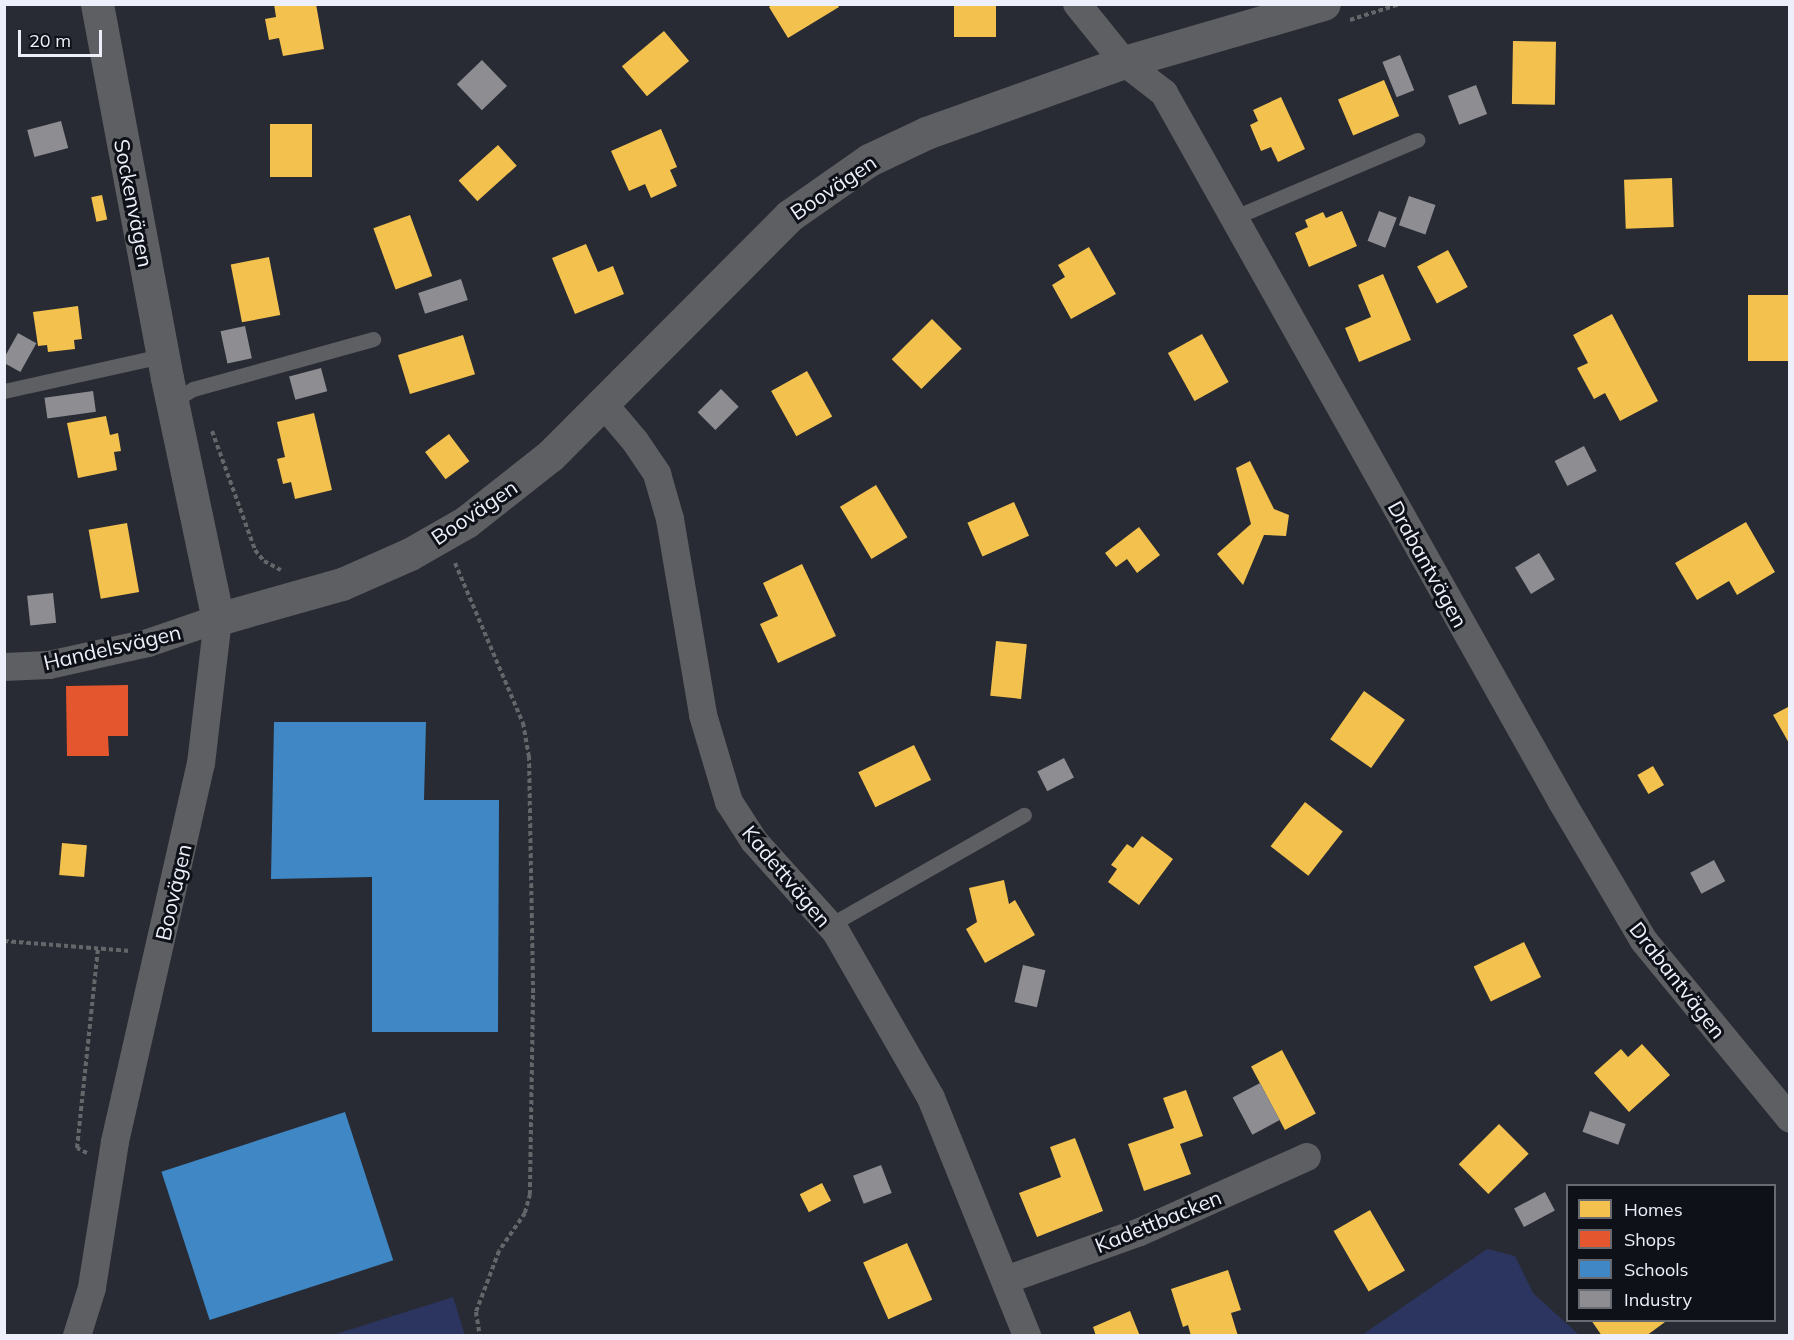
<!DOCTYPE html>
<meta charset="utf-8">
<style>
body{margin:0}
#map{position:relative;width:1794px;height:1340px;overflow:hidden;background:#282b33;font-family:Mulish,sans-serif}
div>[style]{position:absolute}
.green>*{inset:0;background:#2c3560}
.homes>*{inset:0;background:#f2c14e;transform-origin:0 0}
.shops>*{inset:0;background:#e4572e}
.schools>*{inset:0;background:#3f88c5;transform-origin:0 0}
.industry>*{inset:0;background:#8d8d92;transform-origin:0 0}
.path>*{height:4px;margin-top:-2px;transform-origin:0;background:repeating-linear-gradient(90deg,#64666a 0 4.5px,transparent 0 7.5px)}
.service>*{height:15px;margin:-7.5px;padding:0 7.5px;transform-origin:7.5px;border-radius:7.5px;background:#5e5f63}
.minor>*{height:28px;margin:-14px;padding:0 14px;transform-origin:14px;border-radius:14px;background:#5e5f63}
.tertiary>*{height:33px;margin:-16.5px;padding:0 16.5px;transform-origin:16.5px;border-radius:16.5px;background:#5e5f63}
span{translate:-50% -50%;white-space:nowrap;text-align:center;line-height:1.15;-webkit-text-stroke:6px #0f1118;paint-order:stroke}
.street-label{font-size:21px;color:#edf0fa}
.frame{position:absolute;inset:0;border:6px solid #edf0fa;pointer-events:none}
.legend{position:absolute;left:1566px;top:1184px;width:210px;height:138px;box-sizing:border-box;background:#0f1118;border:2px solid #686a72;margin:0;padding:8px 10px;list-style:none;font-size:18px;color:#edf0fa}
.legend li{display:flex;align-items:center;gap:12px;height:30px}
.legend b{width:30px;border:2px solid #686a72}
.scale{position:absolute;left:18px;top:30px;width:84px;height:27px;box-sizing:border-box;border:3px solid #edf0fa;border-top:0;padding-left:8px;font-size:18px;line-height:21px;white-space:nowrap;color:#edf0fa;-webkit-text-stroke:4px #0f1118;paint-order:stroke}
</style>
<div id="map">
<div class="green">
<div style="clip-path:polygon(1487px 1249px,1515px 1256px,1533px 1293px,1579px 1335px,1362px 1335px)"></div>
<div style="clip-path:polygon(453px 1297px,465px 1335px,333px 1335px)"></div>
</div>
<div class="homes">
<div style="clip-path:polygon(274px 4px,316px 4px,324px 49px,283px 56px,279px 38px,269px 40px,265px 19px,276px 17px)"></div>
<div style="clip-path:polygon(773px 4px,837px 4px,839px 7px,788px 38px,769px 7px)"></div>
<div style="left:954px;top:4px;width:42px;height:33px"></div>
<div style="left:664px;top:31px;width:39px;height:55px;rotate:50deg"></div>
<div style="left:1513px;top:41px;width:43px;height:63px;rotate:1deg"></div>
<div style="left:1384px;top:80px;width:39px;height:50px;rotate:67deg"></div>
<div style="clip-path:polygon(1281px 97px,1305px 149px,1278px 162px,1271px 147px,1261px 151px,1250px 125px,1258px 121px,1253px 110px)"></div>
<div style="left:270px;top:124px;width:42px;height:53px"></div>
<div style="clip-path:polygon(661px 129px,677px 167px,670px 170px,677px 186px,651px 198px,645px 184px,629px 191px,611px 151px)"></div>
<div style="left:498px;top:145px;width:28px;height:53px;rotate:48deg"></div>
<div style="left:1672px;top:178px;width:49px;height:48px;rotate:88deg"></div>
<div style="left:102px;top:195px;width:25px;height:11px;rotate:78deg"></div>
<div style="clip-path:polygon(1342px 211px,1357px 246px,1309px 267px,1295px 233px,1308px 227px,1305px 220px,1323px 212px,1326px 218px)"></div>
<div style="left:410px;top:215px;width:65px;height:39px;rotate:70deg"></div>
<div style="clip-path:polygon(586px 244px,598px 272px,613px 266px,624px 294px,575px 314px,552px 258px)"></div>
<div style="clip-path:polygon(1089px 247px,1116px 294px,1071px 319px,1052px 285px,1065px 277px,1058px 265px)"></div>
<div style="left:1448px;top:250px;width:42px;height:35px;rotate:62deg"></div>
<div style="left:269px;top:257px;width:59px;height:39px;rotate:79deg"></div>
<div style="clip-path:polygon(1383px 274px,1411px 340px,1359px 362px,1345px 328px,1371px 317px,1358px 285px)"></div>
<div style="left:1790px;top:295px;width:66px;height:42px;rotate:90deg"></div>
<div style="clip-path:polygon(78px 306px,82px 339px,74px 340px,75px 349px,48px 352px,47px 345px,38px 346px,33px 312px)"></div>
<div style="clip-path:polygon(1612px 314px,1658px 401px,1620px 421px,1605px 393px,1594px 399px,1577px 368px,1588px 363px,1573px 335px)"></div>
<div style="left:932px;top:319px;width:42px;height:57px;rotate:45deg"></div>
<div style="left:1202px;top:334px;width:55px;height:39px;rotate:61deg"></div>
<div style="left:463px;top:335px;width:41px;height:68px;rotate:73deg"></div>
<div style="left:807px;top:371px;width:52px;height:41px;rotate:61deg"></div>
<div style="clip-path:polygon(314px 413px,332px 490px,295px 499px,291px 482px,283px 484px,277px 459px,285px 457px,277px 422px)"></div>
<div style="clip-path:polygon(106px 416px,110px 435px,118px 433px,121px 451px,114px 452px,117px 470px,78px 478px,67px 423px)"></div>
<div style="left:449px;top:434px;width:34px;height:30px;rotate:53deg"></div>
<div style="clip-path:polygon(1250px 461px,1274px 509px,1289px 515px,1286px 536px,1264px 535px,1243px 585px,1217px 554px,1251px 524px,1236px 468px)"></div>
<div style="left:876px;top:485px;width:61px;height:42px;rotate:59deg"></div>
<div style="left:1014px;top:502px;width:37px;height:51px;rotate:66deg"></div>
<div style="clip-path:polygon(1746px 522px,1775px 572px,1737px 595px,1729px 581px,1697px 600px,1675px 563px)"></div>
<div style="left:127px;top:523px;width:70px;height:39px;rotate:80deg"></div>
<div style="clip-path:polygon(1139px 527px,1160px 555px,1137px 573px,1127px 559px,1116px 567px,1105px 553px)"></div>
<div style="clip-path:polygon(802px 564px,836px 636px,778px 663px,760px 624px,778px 616px,763px 583px)"></div>
<div style="left:996px;top:641px;width:31px;height:55px;rotate:6deg"></div>
<div style="left:1364px;top:691px;width:50px;height:59px;rotate:35deg"></div>
<div style="clip-path:polygon(1790px 706px,1790px 745px,1773px 715px)"></div>
<div style="left:914px;top:745px;width:39px;height:62px;rotate:64deg"></div>
<div style="left:1653px;top:766px;width:22px;height:18px;rotate:60deg"></div>
<div style="left:1305px;top:802px;width:48px;height:56px;rotate:38deg"></div>
<div style="clip-path:polygon(1142px 836px,1173px 859px,1139px 905px,1108px 882px,1117px 869px,1111px 865px,1127px 844px,1133px 848px)"></div>
<div style="left:62px;top:843px;width:25px;height:32px;rotate:5deg"></div>
<div style="clip-path:polygon(1004px 880px,1009px 904px,1015px 900px,1035px 935px,985px 963px,966px 929px,977px 922px,969px 888px)"></div>
<div style="left:1524px;top:942px;width:39px;height:56px;rotate:64deg"></div>
<div style="clip-path:polygon(1642px 1044px,1670px 1075px,1629px 1112px,1594px 1073px,1621px 1049px,1628px 1057px)"></div>
<div style="left:1282px;top:1050px;width:72px;height:35px;rotate:62deg"></div>
<div style="clip-path:polygon(1186px 1090px,1203px 1136px,1180px 1144px,1191px 1174px,1144px 1191px,1128px 1144px,1174px 1128px,1163px 1098px)"></div>
<div style="left:1499px;top:1124px;width:42px;height:57px;rotate:45deg"></div>
<div style="clip-path:polygon(1075px 1138px,1103px 1211px,1037px 1237px,1019px 1193px,1061px 1177px,1050px 1147px)"></div>
<div style="left:822px;top:1183px;width:20px;height:25px;rotate:63deg"></div>
<div style="left:1370px;top:1210px;width:70px;height:42px;rotate:60deg"></div>
<div style="left:907px;top:1243px;width:62px;height:48px;rotate:66deg"></div>
<div style="clip-path:polygon(1228px 1270px,1241px 1310px,1231px 1313px,1238px 1336px,1191px 1336px,1188px 1325px,1183px 1327px,1171px 1289px)"></div>
<div style="clip-path:polygon(1130px 1311px,1140px 1336px,1096px 1336px,1093px 1327px)"></div>
<div style="clip-path:polygon(1591px 1320px,1663px 1320px,1665px 1322px,1646px 1336px,1602px 1336px)"></div>
</div>
<div class="shops">
<div style="clip-path:polygon(128px 685px,128px 736px,108px 736px,109px 756px,67px 756px,66px 686px)"></div>
</div>
<div class="schools">
<div style="clip-path:polygon(274px 722px,426px 722px,424px 800px,499px 800px,498px 1032px,372px 1032px,372px 877px,271px 879px)"></div>
<div style="left:345px;top:1112px;width:156px;height:193px;rotate:72deg"></div>
</div>
<div class="industry">
<div style="left:1400px;top:55px;width:38px;height:19px;rotate:68deg"></div>
<div style="left:482px;top:60px;width:36px;height:35px;rotate:46deg"></div>
<div style="left:1476px;top:85px;width:31px;height:30px;rotate:69deg"></div>
<div style="left:61px;top:121px;width:28px;height:35px;rotate:75deg"></div>
<div style="left:1409px;top:196px;width:28px;height:31px;rotate:19deg"></div>
<div style="left:1379px;top:211px;width:19px;height:32px;rotate:21deg"></div>
<div style="left:461px;top:279px;width:22px;height:45px;rotate:72deg"></div>
<div style="left:245px;top:326px;width:33px;height:25px;rotate:78deg"></div>
<div style="left:18px;top:333px;width:21px;height:33px;rotate:29deg"></div>
<div style="left:321px;top:368px;width:24px;height:33px;rotate:75deg"></div>
<div style="left:721px;top:389px;width:25px;height:33px;rotate:45deg"></div>
<div style="left:93px;top:391px;width:21px;height:49px;rotate:82deg"></div>
<div style="left:1584px;top:446px;width:28px;height:33px;rotate:63deg"></div>
<div style="left:1539px;top:553px;width:31px;height:28px;rotate:59deg"></div>
<div style="left:53px;top:593px;width:30px;height:26px;rotate:84deg"></div>
<div style="left:1064px;top:758px;width:22px;height:30px;rotate:63deg"></div>
<div style="left:1714px;top:860px;width:24px;height:27px;rotate:62deg"></div>
<div style="left:1023px;top:965px;width:23px;height:38px;rotate:13deg"></div>
<div style="left:1260px;top:1083px;width:42px;height:31px;rotate:62deg"></div>
<div style="left:1590px;top:1111px;width:38px;height:22px;rotate:20deg"></div>
<div style="left:881px;top:1165px;width:30px;height:30px;rotate:69deg"></div>
<div style="left:1545px;top:1192px;width:21px;height:35px;rotate:62deg"></div>
</div>
<div class="path">
<div style="left:1350px;top:20px;width:52px;rotate:-17.7deg"></div>
<div style="left:212px;top:431px;width:127px;rotate:70.1deg"></div>
<div style="left:255px;top:550px;width:14px;rotate:51deg"></div>
<div style="left:264px;top:561px;width:19px;rotate:28deg"></div>
<div style="left:455px;top:563px;width:174px;rotate:67deg"></div>
<div style="left:523px;top:723px;width:34px;rotate:80deg"></div>
<div style="left:529px;top:756px;width:239px;rotate:89deg"></div>
<div style="left:533px;top:995px;width:199px;rotate:90.9deg"></div>
<div style="left:530px;top:1194px;width:20px;rotate:105deg"></div>
<div style="left:525px;top:1213px;width:46px;rotate:124.4deg"></div>
<div style="left:499px;top:1251px;width:65px;rotate:110.7deg"></div>
<div style="left:476px;top:1312px;width:24px;rotate:81deg"></div>
<div style="left:4px;top:941px;width:127px;rotate:4.5deg"></div>
<div style="left:87px;top:1153px;width:11px;rotate:-153deg"></div>
<div style="left:77px;top:1148px;width:200px;rotate:-84deg"></div>
</div>
<div class="service">
<div style="left:1235px;top:217px;width:198px;rotate:-22.9deg"></div>
<div style="left:4px;top:391px;width:162px;rotate:-12.5deg"></div>
<div style="left:172px;top:402px;width:25px;rotate:-32deg"></div>
<div style="left:193px;top:389px;width:187px;rotate:-15.5deg"></div>
<div style="left:830px;top:925px;width:223px;rotate:-29.6deg"></div>
</div>
<div class="minor">
<div style="left:1077px;top:4px;width:75px;rotate:51deg"></div>
<div style="left:1124px;top:62px;width:51px;rotate:37.8deg"></div>
<div style="left:1164px;top:93px;width:813px;rotate:60.69deg"></div>
<div style="left:1562px;top:802px;width:161px;rotate:59.5deg"></div>
<div style="left:1644px;top:941px;width:230px;rotate:50.6deg"></div>
<div style="left:602px;top:402px;width:51px;rotate:49.8deg"></div>
<div style="left:635px;top:441px;width:40px;rotate:56deg"></div>
<div style="left:657px;top:474px;width:47px;rotate:73.9deg"></div>
<div style="left:670px;top:519px;width:199px;rotate:80.4deg"></div>
<div style="left:703px;top:715px;width:91px;rotate:73.4deg"></div>
<div style="left:729px;top:802px;width:46px;rotate:57.3deg"></div>
<div style="left:754px;top:841px;width:122px;rotate:48deg"></div>
<div style="left:836px;top:932px;width:191px;rotate:60.2deg"></div>
<div style="left:931px;top:1098px;width:257px;rotate:68deg"></div>
<div style="left:4px;top:667px;width:45px;rotate:-2.5deg"></div>
<div style="left:49px;top:665px;width:101px;rotate:-12.5deg"></div>
<div style="left:148px;top:643px;width:74px;rotate:-18.9deg"></div>
<div style="left:218px;top:619px;width:145px;rotate:96.7deg"></div>
<div style="left:201px;top:763px;width:389px;rotate:102.8deg"></div>
<div style="left:115px;top:1142px;width:148px;rotate:99deg"></div>
<div style="left:92px;top:1288px;width:50px;rotate:107.4deg"></div>
<div style="left:1006px;top:1280px;width:142px;rotate:-19.7deg"></div>
<div style="left:1140px;top:1232px;width:183px;rotate:-24.2deg"></div>
</div>
<div class="tertiary">
<div style="left:97px;top:4px;width:380px;rotate:79.4deg"></div>
<div style="left:167px;top:378px;width:246px;rotate:78.1deg"></div>
<div style="left:218px;top:619px;width:129px;rotate:-15.8deg"></div>
<div style="left:342px;top:584px;width:74px;rotate:-23.8deg"></div>
<div style="left:410px;top:554px;width:64px;rotate:-29.7deg"></div>
<div style="left:466px;top:522px;width:107px;rotate:-38.2deg"></div>
<div style="left:550px;top:456px;width:339px;rotate:-45.1deg"></div>
<div style="left:789px;top:216px;width:98px;rotate:-35deg"></div>
<div style="left:869px;top:160px;width:63px;rotate:-25.3deg"></div>
<div style="left:926px;top:133px;width:210px;rotate:-19.7deg"></div>
<div style="left:1124px;top:62px;width:208px;rotate:-16.2deg"></div>
</div>
<div class="street-label">
<span style="left:833px;top:187px;rotate:-34deg">Boovägen</span>
<span style="left:134px;top:203px;rotate:79deg">Sockenvägen</span>
<span style="left:474px;top:512px;rotate:-34deg">Boovägen</span>
<span style="left:1428px;top:564px;rotate:61deg">Drabantvägen</span>
<span style="left:112px;top:647px;rotate:-13deg">Handelsvägen</span>
<span style="left:787px;top:876px;rotate:50deg">Kadettvägen</span>
<span style="left:173px;top:892px;rotate:-77deg">Boovägen</span>
<span style="left:1678px;top:980px;rotate:52deg">Drabantvägen</span>
<span style="left:1158px;top:1221px;rotate:-22deg">Kadettbacken</span>
</div>
<div class="frame"></div>
<ul class="legend">
<li><b style="height:16px;background:#f2c14e"></b>Homes</li>
<li><b style="height:16px;background:#e4572e"></b>Shops</li>
<li><b style="height:16px;background:#3f88c5"></b>Schools</li>
<li><b style="height:16px;background:#8d8d92"></b>Industry</li>
</ul>
<div class="scale">20 m</div>
</div>
